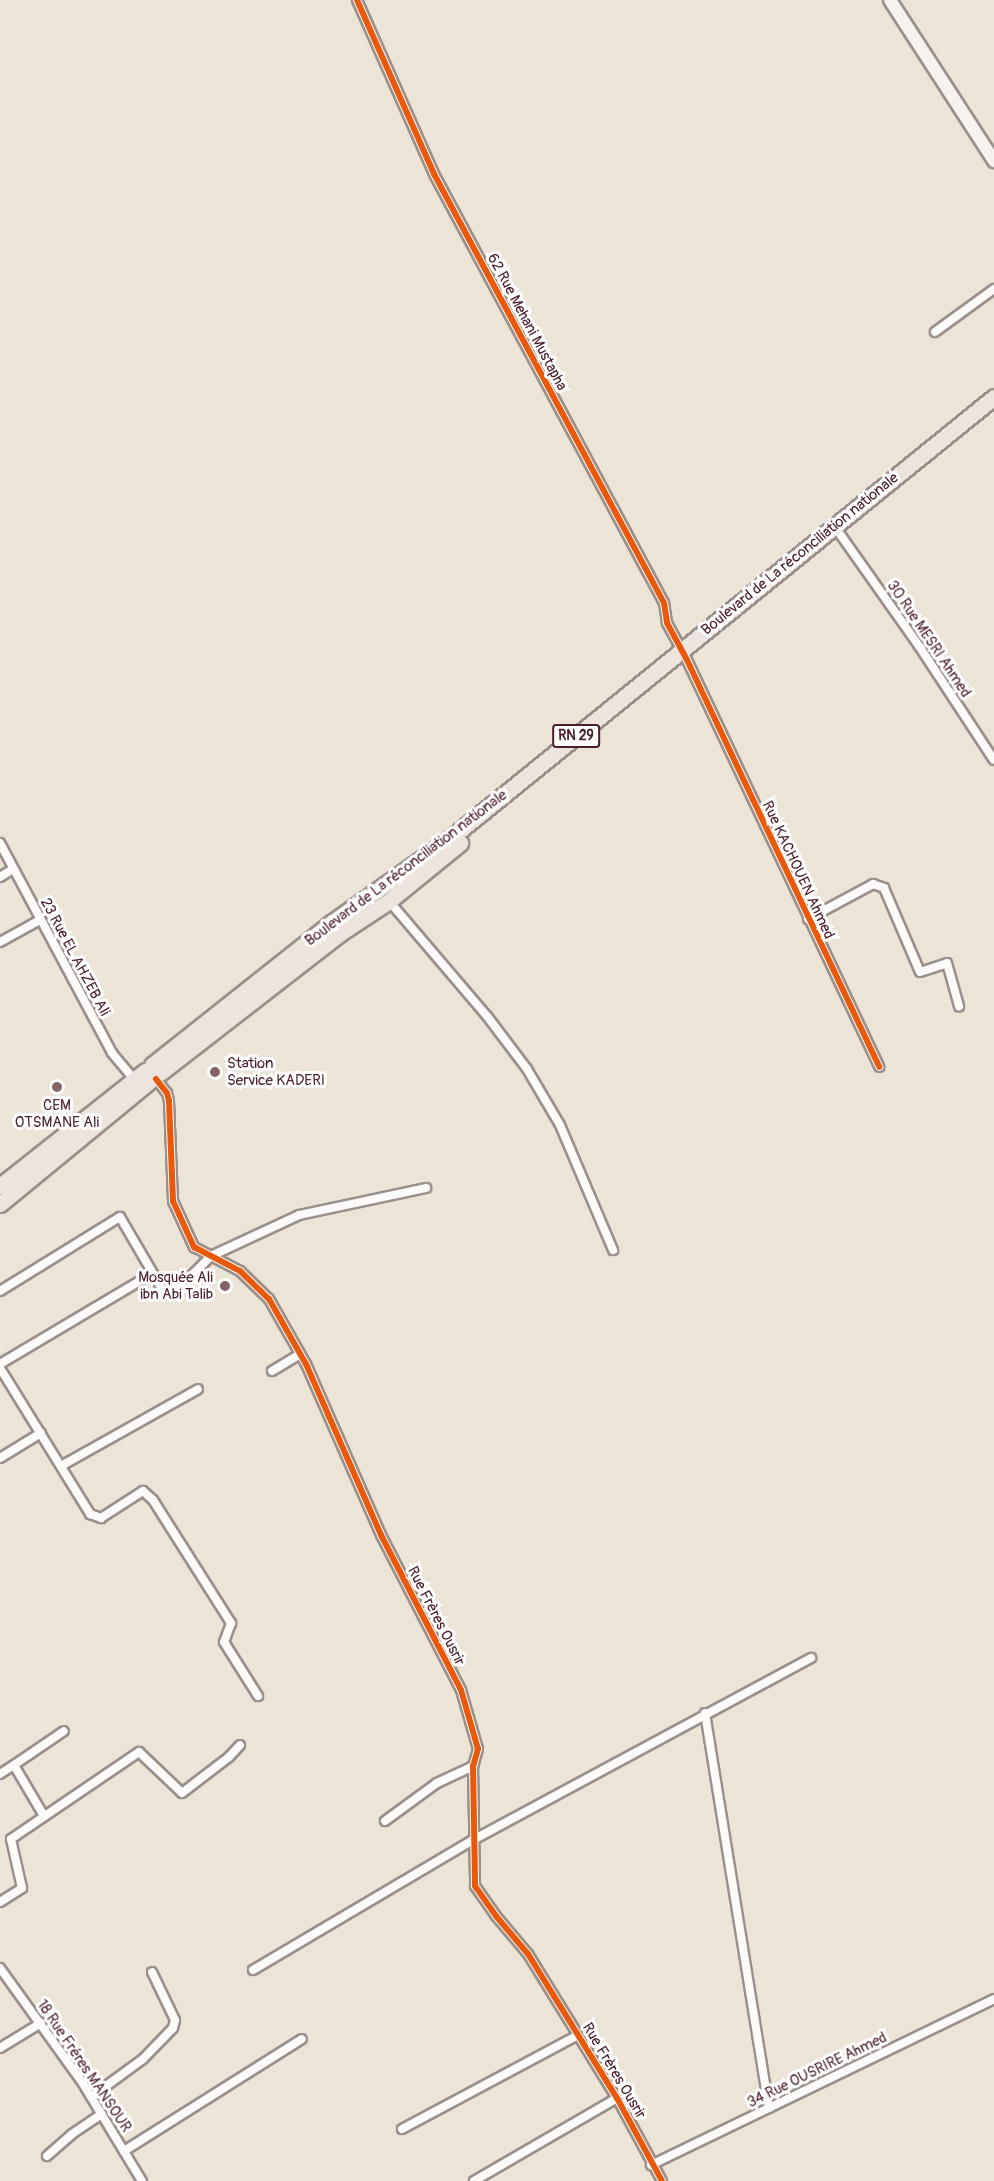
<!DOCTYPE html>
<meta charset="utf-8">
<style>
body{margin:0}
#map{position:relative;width:994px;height:2181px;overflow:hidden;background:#ece4d6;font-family:Pangolin,sans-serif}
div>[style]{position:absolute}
.roads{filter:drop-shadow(2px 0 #9a8f8a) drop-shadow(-2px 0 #9a8f8a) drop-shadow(0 2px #9a8f8a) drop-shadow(0 -2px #9a8f8a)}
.street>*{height:8px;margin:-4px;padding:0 4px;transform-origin:4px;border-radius:4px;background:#fcfbf9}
.secondary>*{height:12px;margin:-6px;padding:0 6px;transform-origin:6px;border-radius:6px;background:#f6f2ee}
.highway>*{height:15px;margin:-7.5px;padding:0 7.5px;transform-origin:7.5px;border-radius:7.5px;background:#ede5dd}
.cycleway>*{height:6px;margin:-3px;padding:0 3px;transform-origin:3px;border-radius:3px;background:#e8590c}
.dots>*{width:16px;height:16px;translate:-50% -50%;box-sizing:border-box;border:3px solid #fff;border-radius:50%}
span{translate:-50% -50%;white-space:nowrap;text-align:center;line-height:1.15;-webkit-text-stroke:6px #fff;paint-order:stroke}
.shield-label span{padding:2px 4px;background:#fff;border:2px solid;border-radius:4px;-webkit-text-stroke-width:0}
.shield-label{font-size:14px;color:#4a1f2b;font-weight:700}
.street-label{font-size:15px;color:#4a1f2b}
.poi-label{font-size:15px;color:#4a1f2b}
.left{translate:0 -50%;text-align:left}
.right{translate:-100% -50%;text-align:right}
</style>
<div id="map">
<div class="roads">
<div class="street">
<div style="left:357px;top:0;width:190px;rotate:66.1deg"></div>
<div style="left:434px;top:174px;width:487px;rotate:61.8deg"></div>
<div style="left:664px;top:603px;width:20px;rotate:81deg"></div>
<div style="left:667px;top:623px;width:42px;rotate:61.6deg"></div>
<div style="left:687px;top:660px;width:450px;rotate:64.7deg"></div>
<div style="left:935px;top:332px;width:73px;rotate:-36.1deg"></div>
<div style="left:840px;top:534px;width:137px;rotate:54.8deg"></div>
<div style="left:919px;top:646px;width:136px;rotate:56.7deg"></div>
<div style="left:0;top:843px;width:238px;rotate:61.9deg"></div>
<div style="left:112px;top:1053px;width:34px;rotate:50deg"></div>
<div style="left:0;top:877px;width:15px;rotate:-32deg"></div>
<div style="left:389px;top:901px;width:151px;rotate:49.6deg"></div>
<div style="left:487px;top:1016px;width:66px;rotate:53deg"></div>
<div style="left:527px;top:1069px;width:65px;rotate:59.5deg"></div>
<div style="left:560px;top:1125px;width:136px;rotate:67deg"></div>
<div style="left:808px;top:919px;width:74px;rotate:-28.3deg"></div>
<div style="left:873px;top:884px;width:12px;rotate:20deg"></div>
<div style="left:884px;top:888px;width:91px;rotate:66.8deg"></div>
<div style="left:920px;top:972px;width:28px;rotate:-18deg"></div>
<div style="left:947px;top:963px;width:45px;rotate:74.4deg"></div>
<div style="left:0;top:942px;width:46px;rotate:-28.8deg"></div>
<div style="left:156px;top:1079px;width:18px;rotate:52deg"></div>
<div style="left:167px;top:1093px;width:8px;rotate:76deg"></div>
<div style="left:169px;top:1101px;width:100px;rotate:87.7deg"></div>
<div style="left:173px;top:1201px;width:51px;rotate:65.5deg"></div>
<div style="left:194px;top:1247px;width:52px;rotate:27.6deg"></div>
<div style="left:240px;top:1271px;width:40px;rotate:44deg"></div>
<div style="left:269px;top:1299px;width:75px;rotate:60.4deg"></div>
<div style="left:306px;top:1364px;width:187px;rotate:66.3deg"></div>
<div style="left:381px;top:1535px;width:174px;rotate:62.7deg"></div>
<div style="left:461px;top:1690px;width:61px;rotate:73.9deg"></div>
<div style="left:478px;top:1749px;width:18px;rotate:106deg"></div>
<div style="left:473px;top:1766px;width:120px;rotate:89deg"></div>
<div style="left:475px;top:1886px;width:37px;rotate:55deg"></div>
<div style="left:496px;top:1916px;width:50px;rotate:49.9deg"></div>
<div style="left:528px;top:1954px;width:169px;rotate:58.3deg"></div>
<div style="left:617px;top:2098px;width:94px;rotate:61.5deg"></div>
<div style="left:0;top:1291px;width:141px;rotate:-31.7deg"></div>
<div style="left:120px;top:1217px;width:89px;rotate:59.7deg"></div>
<div style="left:165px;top:1294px;width:32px;rotate:-35deg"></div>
<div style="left:191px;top:1276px;width:28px;rotate:-45deg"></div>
<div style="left:211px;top:1256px;width:97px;rotate:-25deg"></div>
<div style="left:299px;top:1215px;width:130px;rotate:-12deg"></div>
<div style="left:0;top:1364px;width:166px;rotate:-30.7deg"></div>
<div style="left:0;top:1368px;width:172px;rotate:58.3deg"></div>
<div style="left:90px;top:1514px;width:12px;rotate:20deg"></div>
<div style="left:101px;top:1518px;width:50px;rotate:-32.7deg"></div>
<div style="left:143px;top:1491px;width:13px;rotate:42deg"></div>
<div style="left:153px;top:1500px;width:146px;rotate:57.6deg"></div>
<div style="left:231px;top:1623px;width:20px;rotate:110deg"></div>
<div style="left:224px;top:1642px;width:64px;rotate:57.8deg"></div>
<div style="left:272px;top:1371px;width:33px;rotate:-31deg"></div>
<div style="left:0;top:1458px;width:48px;rotate:-31.4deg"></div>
<div style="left:61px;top:1466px;width:157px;rotate:-29.3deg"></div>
<div style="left:705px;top:1713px;width:400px;rotate:80.8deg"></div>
<div style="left:0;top:1774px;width:17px;rotate:-33deg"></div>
<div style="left:44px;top:1816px;width:59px;rotate:-120.5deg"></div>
<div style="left:14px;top:1765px;width:60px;rotate:-34.2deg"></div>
<div style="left:385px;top:1821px;width:64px;rotate:-36.2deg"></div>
<div style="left:437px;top:1783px;width:40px;rotate:-25deg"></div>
<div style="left:0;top:1902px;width:26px;rotate:-32deg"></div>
<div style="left:22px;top:1888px;width:50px;rotate:-102.7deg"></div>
<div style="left:11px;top:1839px;width:155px;rotate:-34.2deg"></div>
<div style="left:139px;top:1752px;width:59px;rotate:43.6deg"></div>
<div style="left:182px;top:1793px;width:59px;rotate:-37.5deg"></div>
<div style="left:229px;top:1757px;width:16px;rotate:-47deg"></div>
<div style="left:0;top:1968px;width:140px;rotate:54.3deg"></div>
<div style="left:82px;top:2082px;width:116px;rotate:58.8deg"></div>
<div style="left:253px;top:1970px;width:256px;rotate:-30.6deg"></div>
<div style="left:473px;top:1840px;width:384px;rotate:-28.3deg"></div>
<div style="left:0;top:2048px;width:48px;rotate:-31.4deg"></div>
<div style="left:91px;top:2097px;width:64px;rotate:-36.2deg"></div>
<div style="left:143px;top:2059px;width:43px;rotate:-45.9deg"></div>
<div style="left:173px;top:2028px;width:8px;rotate:-76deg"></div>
<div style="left:175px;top:2020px;width:53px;rotate:-115.6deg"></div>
<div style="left:402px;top:2129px;width:197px;rotate:-28.1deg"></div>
<div style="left:124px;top:2151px;width:210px;rotate:-32.2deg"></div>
<div style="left:47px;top:2156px;width:33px;rotate:-41deg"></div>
<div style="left:72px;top:2134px;width:36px;rotate:-34deg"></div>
<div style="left:651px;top:2165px;width:381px;rotate:-25.8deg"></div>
<div style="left:474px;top:2181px;width:165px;rotate:-30.1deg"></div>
</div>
<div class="secondary">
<div style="left:890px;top:0;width:192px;rotate:57.1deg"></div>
</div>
<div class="highway">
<div style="left:152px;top:1065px;width:228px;rotate:-38.4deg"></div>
<div style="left:331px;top:923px;width:143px;rotate:-35.4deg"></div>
<div style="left:448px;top:840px;width:703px;rotate:-39.05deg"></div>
<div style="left:160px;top:1073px;width:227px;rotate:-37.8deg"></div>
<div style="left:339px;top:934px;width:60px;rotate:-33.4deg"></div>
<div style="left:389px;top:901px;width:92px;rotate:-39.2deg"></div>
<div style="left:0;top:1186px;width:185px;rotate:-38.4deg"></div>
<div style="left:0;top:1204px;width:195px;rotate:-39.4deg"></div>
</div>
</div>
<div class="cycleway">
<div style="left:357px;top:0;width:190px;rotate:66.1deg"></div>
<div style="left:434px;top:174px;width:487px;rotate:61.8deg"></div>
<div style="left:664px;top:603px;width:20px;rotate:81deg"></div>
<div style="left:667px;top:623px;width:42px;rotate:61.6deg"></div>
<div style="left:687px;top:660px;width:450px;rotate:64.7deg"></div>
<div style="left:156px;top:1079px;width:18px;rotate:52deg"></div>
<div style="left:167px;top:1093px;width:8px;rotate:76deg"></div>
<div style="left:169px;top:1101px;width:100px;rotate:87.7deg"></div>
<div style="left:173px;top:1201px;width:51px;rotate:65.5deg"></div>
<div style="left:194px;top:1247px;width:52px;rotate:27.6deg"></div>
<div style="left:240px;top:1271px;width:40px;rotate:44deg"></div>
<div style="left:269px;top:1299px;width:75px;rotate:60.4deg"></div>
<div style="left:306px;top:1364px;width:187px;rotate:66.3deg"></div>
<div style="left:381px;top:1535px;width:174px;rotate:62.7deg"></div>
<div style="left:461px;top:1690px;width:61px;rotate:73.9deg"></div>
<div style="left:478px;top:1749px;width:18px;rotate:106deg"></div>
<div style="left:473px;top:1766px;width:120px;rotate:89deg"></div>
<div style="left:475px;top:1886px;width:37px;rotate:55deg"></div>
<div style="left:496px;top:1916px;width:50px;rotate:49.9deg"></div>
<div style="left:528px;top:1954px;width:169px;rotate:58.3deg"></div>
<div style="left:617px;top:2098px;width:94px;rotate:61.5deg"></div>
</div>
<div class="dots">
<div style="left:215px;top:1072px;background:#836467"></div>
<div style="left:57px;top:1087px;background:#836467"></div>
<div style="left:225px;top:1286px;background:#836467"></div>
</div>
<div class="shield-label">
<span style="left:576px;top:736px">RN 29</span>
</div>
<div class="street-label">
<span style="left:527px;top:322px;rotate:62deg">62 Rue Mehani Mustapha</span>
<span style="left:800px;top:554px;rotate:-39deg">Boulevard de La réconciliation nationale</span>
<span style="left:929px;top:639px;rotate:56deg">30 Rue MESRI Ahmed</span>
<span style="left:406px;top:868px;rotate:-37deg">Boulevard de La réconciliation nationale</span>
<span style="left:798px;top:870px;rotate:65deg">Rue KACHOUEN Ahmed</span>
<span style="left:75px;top:957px;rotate:62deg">23 Rue EL AHZEB Ali</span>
<span style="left:436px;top:1616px;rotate:63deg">Rue Frères Ousrir</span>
<span style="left:84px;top:2066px;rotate:56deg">18 Rue Fréres MANSOUR</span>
<span style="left:817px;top:2070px;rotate:-26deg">34 Rue OUSRIRE Ahmed</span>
<span style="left:614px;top:2071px;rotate:59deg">Rue Frères Ousrir</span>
</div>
<div class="poi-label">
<span class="left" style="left:227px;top:1072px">Station<br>Service KADERI</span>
<span style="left:57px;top:1114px">CEM<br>OTSMANE Ali</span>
<span class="right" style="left:213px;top:1286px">Mosquée Ali<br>ibn Abi Talib</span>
</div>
</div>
